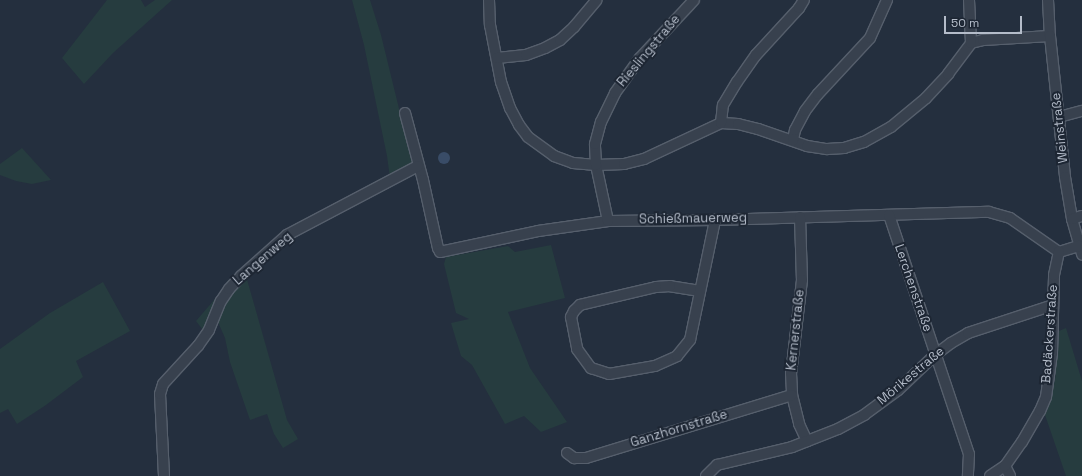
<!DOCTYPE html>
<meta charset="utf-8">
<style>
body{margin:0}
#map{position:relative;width:1082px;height:476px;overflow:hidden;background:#242f3e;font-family:"Space Grotesk",sans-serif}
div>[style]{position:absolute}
.green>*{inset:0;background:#263c3f}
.water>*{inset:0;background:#394c67}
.round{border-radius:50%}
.roads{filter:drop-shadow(1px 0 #565f6c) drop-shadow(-1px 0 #565f6c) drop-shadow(0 1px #565f6c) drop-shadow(0 -1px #565f6c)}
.street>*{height:10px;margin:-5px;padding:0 5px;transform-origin:5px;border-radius:5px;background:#38414e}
span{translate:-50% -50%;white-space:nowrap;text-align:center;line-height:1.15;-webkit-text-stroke:4px #1d2633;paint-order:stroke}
.street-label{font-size:13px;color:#b4bcc9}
.scale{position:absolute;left:944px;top:16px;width:78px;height:18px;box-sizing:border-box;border:2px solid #b4bcc9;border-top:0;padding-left:5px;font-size:12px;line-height:14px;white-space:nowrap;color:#b4bcc9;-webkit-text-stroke:3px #1d2633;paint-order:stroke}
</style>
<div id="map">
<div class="green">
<div style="clip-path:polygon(107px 0,141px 0,145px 7px,155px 0,172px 0,113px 53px,84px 84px,62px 58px)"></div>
<div style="clip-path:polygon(352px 0,370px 0,381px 35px,415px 174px,391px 186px,387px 156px,364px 45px)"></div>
<div style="clip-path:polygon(22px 148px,51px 180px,32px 184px,16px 181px,0 175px,0 164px)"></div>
<div style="clip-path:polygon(551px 245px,565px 298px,508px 312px,530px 368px,567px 422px,541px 432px,524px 416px,505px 424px,472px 365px,461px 356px,451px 323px,469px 319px,456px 313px,444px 264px,446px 257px,508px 246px,515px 252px)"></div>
<div style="clip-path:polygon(246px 276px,287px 420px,298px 439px,283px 448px,274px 434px,267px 414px,250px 420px,230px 362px,225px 338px,214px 313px,203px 330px,196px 321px,232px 279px)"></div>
<div style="clip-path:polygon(103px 282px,130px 331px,76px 361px,83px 377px,46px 405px,17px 424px,8px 409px,0 413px,0 349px,50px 313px)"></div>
<div style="clip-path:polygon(1066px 328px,1082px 381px,1082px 476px,1066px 476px,1045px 415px,1050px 403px,1055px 380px,1059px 331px)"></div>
</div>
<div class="water">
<div class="round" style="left:438px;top:152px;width:12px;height:12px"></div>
</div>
<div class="roads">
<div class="street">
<div style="left:489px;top:0;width:25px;rotate:88deg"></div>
<div style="left:490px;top:25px;width:58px;rotate:79.1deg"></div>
<div style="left:501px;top:82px;width:28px;rotate:71deg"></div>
<div style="left:510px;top:108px;width:19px;rotate:62deg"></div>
<div style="left:519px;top:125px;width:15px;rotate:53deg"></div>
<div style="left:528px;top:137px;width:32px;rotate:36deg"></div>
<div style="left:554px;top:156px;width:20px;rotate:20deg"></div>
<div style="left:573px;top:163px;width:23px;rotate:5deg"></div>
<div style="left:596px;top:165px;width:28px;rotate:-2deg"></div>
<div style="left:624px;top:164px;width:21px;rotate:-14deg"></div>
<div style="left:644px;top:159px;width:85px;rotate:-25.1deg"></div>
<div style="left:721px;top:123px;width:17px;rotate:3deg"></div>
<div style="left:738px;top:124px;width:21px;rotate:14deg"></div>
<div style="left:758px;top:129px;width:52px;rotate:19.1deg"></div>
<div style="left:807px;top:146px;width:20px;rotate:9deg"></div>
<div style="left:827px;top:149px;width:17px;rotate:-3deg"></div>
<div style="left:844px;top:148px;width:21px;rotate:-17deg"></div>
<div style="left:864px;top:142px;width:31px;rotate:-29deg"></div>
<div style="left:891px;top:127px;width:45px;rotate:-39.6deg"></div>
<div style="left:926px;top:98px;width:33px;rotate:-47deg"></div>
<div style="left:948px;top:74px;width:39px;rotate:-53deg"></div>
<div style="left:971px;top:43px;width:12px;rotate:-14deg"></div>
<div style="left:983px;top:40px;width:67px;rotate:-3.4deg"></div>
<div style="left:969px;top:0;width:43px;rotate:87.3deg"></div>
<div style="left:1048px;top:0;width:36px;rotate:87deg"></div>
<div style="left:1050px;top:36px;width:142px;rotate:83.9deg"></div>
<div style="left:1065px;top:177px;width:43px;rotate:80.5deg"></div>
<div style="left:1072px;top:219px;width:37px;rotate:74deg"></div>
<div style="left:497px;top:58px;width:29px;rotate:-6deg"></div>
<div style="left:526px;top:55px;width:20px;rotate:-20deg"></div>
<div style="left:545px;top:48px;width:17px;rotate:-28deg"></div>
<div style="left:560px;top:40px;width:19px;rotate:-43deg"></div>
<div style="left:574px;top:27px;width:35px;rotate:-50deg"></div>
<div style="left:405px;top:113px;width:69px;rotate:75deg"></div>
<div style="left:423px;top:180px;width:70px;rotate:77.6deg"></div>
<div style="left:438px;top:248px;width:4px;rotate:63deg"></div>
<div style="left:440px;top:252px;width:100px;rotate:-12.1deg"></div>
<div style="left:538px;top:231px;width:71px;rotate:-8.1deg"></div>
<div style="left:608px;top:221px;width:107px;rotate:-0.5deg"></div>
<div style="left:715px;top:220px;width:274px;rotate:-1.7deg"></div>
<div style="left:989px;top:212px;width:22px;rotate:16deg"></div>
<div style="left:1010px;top:218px;width:60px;rotate:34.8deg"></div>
<div style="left:1059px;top:252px;width:21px;rotate:-17deg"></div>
<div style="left:1059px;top:117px;width:24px;rotate:-15deg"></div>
<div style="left:721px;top:123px;width:18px;rotate:-84deg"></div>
<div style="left:723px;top:105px;width:27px;rotate:-59deg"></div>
<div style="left:737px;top:82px;width:33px;rotate:-55deg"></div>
<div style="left:756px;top:55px;width:64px;rotate:-47.5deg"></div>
<div style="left:799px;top:8px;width:9px;rotate:-58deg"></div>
<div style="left:793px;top:140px;width:10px;rotate:-79deg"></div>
<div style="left:795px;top:130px;width:21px;rotate:-62deg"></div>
<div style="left:805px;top:111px;width:21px;rotate:-53deg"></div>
<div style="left:818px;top:94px;width:76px;rotate:-47.1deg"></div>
<div style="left:870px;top:38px;width:42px;rotate:-65.9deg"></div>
<div style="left:889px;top:215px;width:252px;rotate:71.5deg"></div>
<div style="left:969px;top:454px;width:22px;rotate:93deg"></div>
<div style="left:800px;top:217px;width:63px;rotate:88.2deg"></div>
<div style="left:802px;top:280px;width:94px;rotate:96.7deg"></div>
<div style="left:791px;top:373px;width:22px;rotate:87deg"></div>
<div style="left:792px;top:395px;width:30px;rotate:76deg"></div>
<div style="left:799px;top:424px;width:19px;rotate:65deg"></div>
<div style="left:1072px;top:219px;width:10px;rotate:-17deg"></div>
<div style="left:608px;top:221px;width:57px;rotate:-102.1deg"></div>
<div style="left:596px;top:165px;width:21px;rotate:-93deg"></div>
<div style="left:595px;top:144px;width:23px;rotate:-75deg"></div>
<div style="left:601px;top:122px;width:32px;rotate:-64deg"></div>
<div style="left:615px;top:93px;width:43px;rotate:-54.5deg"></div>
<div style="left:640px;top:58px;width:79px;rotate:-47deg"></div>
<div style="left:700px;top:291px;width:30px;rotate:-171deg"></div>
<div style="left:670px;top:286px;width:14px;rotate:176deg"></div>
<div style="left:656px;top:287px;width:78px;rotate:166.7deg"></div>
<div style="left:580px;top:305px;width:8px;rotate:135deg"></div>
<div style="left:574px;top:311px;width:7px;rotate:117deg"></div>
<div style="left:571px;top:317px;width:33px;rotate:79deg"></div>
<div style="left:577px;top:349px;width:24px;rotate:54deg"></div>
<div style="left:591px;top:368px;width:19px;rotate:18deg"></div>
<div style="left:609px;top:374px;width:47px;rotate:-9.9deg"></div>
<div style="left:655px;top:366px;width:24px;rotate:-24deg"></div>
<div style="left:677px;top:356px;width:21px;rotate:-51deg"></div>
<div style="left:690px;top:340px;width:123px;rotate:-78.2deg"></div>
<div style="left:567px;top:453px;width:9px;rotate:36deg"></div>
<div style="left:574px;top:458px;width:12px"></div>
<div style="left:586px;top:458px;width:215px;rotate:-17deg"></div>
<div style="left:1005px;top:466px;width:11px;rotate:63deg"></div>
<div style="left:164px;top:476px;width:82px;rotate:-92.8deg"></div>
<div style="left:160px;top:394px;width:10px;rotate:-73deg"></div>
<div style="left:163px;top:384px;width:52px;rotate:-47.4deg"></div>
<div style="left:198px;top:346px;width:19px;rotate:-55deg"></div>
<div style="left:209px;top:330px;width:31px;rotate:-68deg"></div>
<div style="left:221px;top:301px;width:14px;rotate:-56deg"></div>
<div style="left:229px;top:289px;width:18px;rotate:-47deg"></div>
<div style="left:241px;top:276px;width:62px;rotate:-41.7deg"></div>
<div style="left:287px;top:235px;width:148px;rotate:-27.8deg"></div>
<div style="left:706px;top:476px;width:16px;rotate:-45deg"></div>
<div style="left:717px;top:465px;width:77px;rotate:-13.5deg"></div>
<div style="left:792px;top:447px;width:49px;rotate:-21.4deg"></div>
<div style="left:838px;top:429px;width:30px;rotate:-28deg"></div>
<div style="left:864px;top:415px;width:42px;rotate:-36.3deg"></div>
<div style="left:898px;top:390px;width:51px;rotate:-43.4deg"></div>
<div style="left:935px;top:355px;width:20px;rotate:-37deg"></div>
<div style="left:951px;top:343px;width:20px;rotate:-30deg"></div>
<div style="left:968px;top:333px;width:89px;rotate:-18.2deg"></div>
<div style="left:990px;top:476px;width:18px;rotate:-34deg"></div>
<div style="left:1005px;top:466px;width:29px;rotate:-55deg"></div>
<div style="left:1022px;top:442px;width:36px;rotate:-60deg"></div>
<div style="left:1040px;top:411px;width:15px;rotate:-67deg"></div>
<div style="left:1046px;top:397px;width:44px;rotate:-82.2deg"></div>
<div style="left:1052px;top:353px;width:78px;rotate:-88.5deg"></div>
<div style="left:1054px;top:275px;width:24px;rotate:-78deg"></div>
</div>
</div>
<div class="street-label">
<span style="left:649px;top:51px;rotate:-50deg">Rieslingstraße</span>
<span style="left:1060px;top:128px;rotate:-96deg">Weinstraße</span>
<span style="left:693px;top:219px;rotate:-1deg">Schießmauerweg</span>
<span style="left:263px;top:259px;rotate:-41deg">Langenweg</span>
<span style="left:913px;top:288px;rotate:71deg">Lerchenstraße</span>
<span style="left:796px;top:330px;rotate:-84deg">Kernerstraße</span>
<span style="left:1050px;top:334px;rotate:-86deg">Badäckerstraße</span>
<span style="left:911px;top:376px;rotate:-40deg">Mörikestraße</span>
<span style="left:679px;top:429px;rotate:-17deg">Ganzhornstraße</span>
</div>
<div class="scale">50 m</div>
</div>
